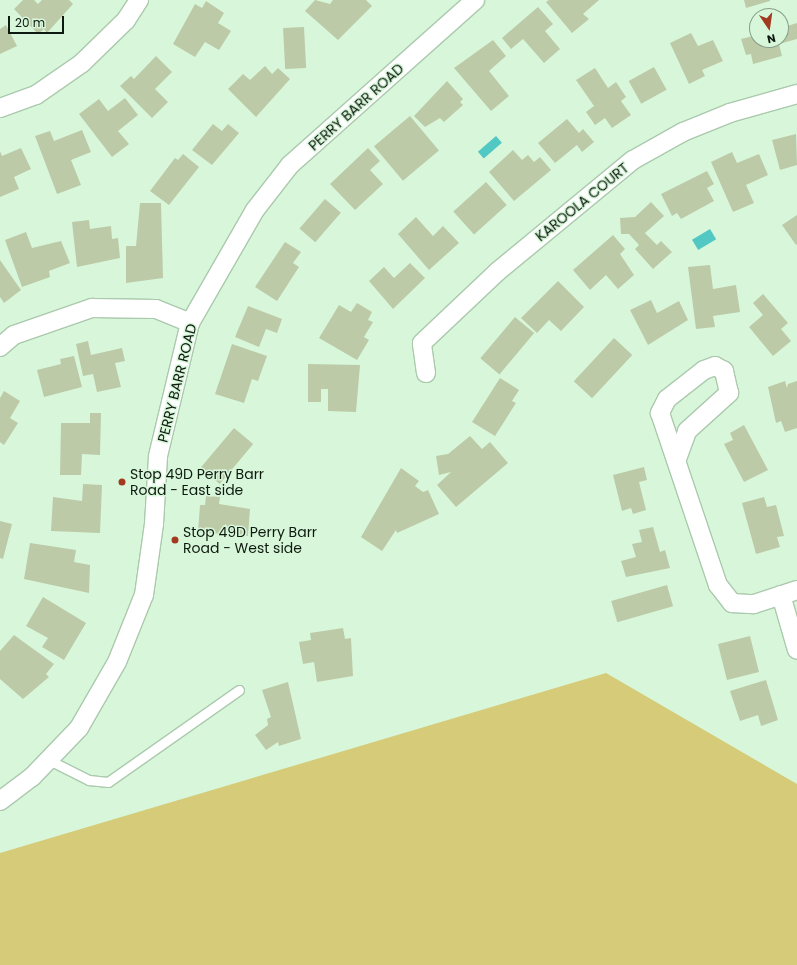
<!DOCTYPE html>
<style>
body{margin:0}
#map{position:relative;width:797px;height:965px;overflow:hidden;background:#d8f7da;font-family:Poppins,sans-serif}
div>[style]{position:absolute}
.green>*{inset:0;background:#d5cb79}
.water>*{inset:0;background:#51c8c4;transform-origin:0 0}
.building>*{inset:0;background:#bccaa7;transform-origin:0 0}
.roads{filter:drop-shadow(1px 0 #abc9ad) drop-shadow(-1px 0 #abc9ad) drop-shadow(0 1px #abc9ad) drop-shadow(0 -1px #abc9ad)}
.service>*{height:9px;margin:-4.5px;padding:0 4.5px;transform-origin:4.5px;border-radius:4.5px;background:#fff}
.minor>*{height:18px;margin:-9px;padding:0 9px;transform-origin:9px;border-radius:9px;background:#fff}
.dots>*{width:11px;height:11px;translate:-50% -50%;box-sizing:border-box;border:2px solid #d8f7da;border-radius:50%}
span{translate:-50% -50%;white-space:nowrap;text-align:center;line-height:1.15;-webkit-text-stroke:3px #d8f7da;paint-order:stroke}
.street-label{font-size:14px;color:#0e190f}
.poi-label{font-size:14px;color:#0e190f}
.left{translate:0 -50%;text-align:left}
.north{position:absolute;left:749px;top:8px;width:40px;height:40px;box-sizing:border-box;background:#d8f7da;border:1px solid #879e89;border-radius:50%;rotate:167deg;font-size:11px;font-weight:700;line-height:16px;text-align:center;color:#0e190f}
.north::after{content:'';display:block;margin:auto;width:14px;height:18px;background:#a23a1f;clip-path:polygon(50% 0,100% 100%,50% 72%,0 100%)}
.scale{position:absolute;left:8px;top:16px;width:56px;height:18px;box-sizing:border-box;border:2px solid #0e190f;border-top:0;padding-left:5px;font-size:12px;line-height:14px;white-space:nowrap;color:#0e190f;-webkit-text-stroke:3px #d8f7da;paint-order:stroke}
</style>
<div id="map">
<div class="green">
<div style="clip-path:polygon(606px 673px,797px 784px,797px 965px,0 965px,0 853px)"></div>
</div>
<div class="water">
<div style="left:496px;top:136px;width:9px;height:24px;rotate:49deg"></div>
<div style="left:710px;top:229px;width:12px;height:21px;rotate:59deg"></div>
</div>
<div class="building">
<div style="clip-path:polygon(23px 0,34px 0,38px 4px,42px 0,69px 0,73px 4px,47px 33px,44px 29px,38px 34px,14px 9px)"></div>
<div style="clip-path:polygon(315px 0,330px 4px,333px 0,366px 0,372px 6px,338px 40px,305px 11px)"></div>
<div style="clip-path:polygon(549px 0,599px 0,583px 14px,589px 19px,572px 33px,546px 2px)"></div>
<div style="clip-path:polygon(744px 0,770px 0,770px 1px,746px 8px)"></div>
<div style="clip-path:polygon(206px 1px,224px 13px,218px 23px,231px 31px,219px 50px,205px 42px,195px 57px,173px 44px,195px 4px,202px 8px)"></div>
<div style="clip-path:polygon(538px 7px,553px 24px,545px 31px,560px 49px,544px 63px,523px 39px,511px 49px,502px 38px)"></div>
<div style="clip-path:polygon(797px 23px,797px 39px,779px 44px,782px 56px,753px 64px,751px 54px,746px 55px,741px 39px,757px 35px,757px 40px,781px 40px,781px 28px)"></div>
<div style="clip-path:polygon(6px 25px,17px 46px,0 54px,0 29px)"></div>
<div style="left:304px;top:27px;width:41px;height:21px;rotate:87deg"></div>
<div style="clip-path:polygon(691px 33px,698px 46px,713px 40px,723px 61px,702px 70px,705px 76px,689px 84px,670px 43px)"></div>
<div style="clip-path:polygon(493px 40px,506px 56px,489px 71px,509px 96px,491px 111px,454px 68px)"></div>
<div style="clip-path:polygon(156px 56px,172px 72px,155px 89px,168px 102px,152px 118px,120px 86px,131px 76px,134px 79px)"></div>
<div style="clip-path:polygon(265px 66px,272px 74px,278px 68px,290px 79px,256px 117px,228px 89px,243px 74px,250px 80px)"></div>
<div style="left:654px;top:67px;width:26px;height:29px;rotate:61deg"></div>
<div style="clip-path:polygon(595px 68px,608px 88px,616px 82px,626px 97px,621px 101px,631px 115px,612px 128px,605px 118px,595px 125px,586px 112px,594px 106px,576px 80px)"></div>
<div style="clip-path:polygon(447px 81px,463px 99px,460px 102px,463px 105px,444px 122px,440px 118px,425px 127px,414px 116px)"></div>
<div style="clip-path:polygon(125px 98px,138px 115px,118px 131px,129px 144px,112px 157px,79px 114px,99px 99px,108px 111px)"></div>
<div style="left:410px;top:116px;width:45px;height:47px;rotate:50deg"></div>
<div style="clip-path:polygon(567px 119px,579px 133px,583px 129px,594px 142px,582px 152px,577px 145px,555px 163px,538px 143px)"></div>
<div style="clip-path:polygon(213px 124px,222px 131px,228px 124px,239px 133px,212px 165px,192px 150px)"></div>
<div style="clip-path:polygon(82px 130px,91px 152px,71px 160px,81px 185px,57px 194px,35px 136px,50px 131px,54px 141px)"></div>
<div style="clip-path:polygon(796px 134px,797px 165px,780px 170px,772px 140px)"></div>
<div style="clip-path:polygon(21px 148px,31px 169px,14px 177px,19px 189px,0 197px,0 151px,2px 156px)"></div>
<div style="clip-path:polygon(368px 148px,380px 161px,370px 170px,383px 184px,355px 210px,330px 184px)"></div>
<div style="clip-path:polygon(513px 150px,522px 160px,528px 155px,534px 162px,540px 157px,551px 170px,514px 201px,489px 172px)"></div>
<div style="clip-path:polygon(732px 152px,737px 163px,759px 154px,768px 175px,746px 185px,754px 203px,733px 212px,711px 162px)"></div>
<div style="clip-path:polygon(183px 154px,199px 167px,169px 205px,150px 191px,175px 158px,178px 160px)"></div>
<div style="clip-path:polygon(707px 171px,714px 184px,707px 188px,714px 201px,681px 219px,677px 213px,672px 216px,661px 194px)"></div>
<div style="left:486px;top:182px;width:31px;height:44px;rotate:48deg"></div>
<div style="left:325px;top:199px;width:21px;height:39px;rotate:41deg"></div>
<div style="clip-path:polygon(651px 202px,664px 216px,645px 233px,657px 245px,661px 241px,672px 252px,653px 269px,635px 249px,639px 245px,629px 234px,621px 234px,620px 218px,635px 217px)"></div>
<div style="clip-path:polygon(140px 203px,161px 203px,163px 278px,126px 283px,126px 246px,136px 246px)"></div>
<div style="clip-path:polygon(797px 215px,797px 244px,796px 245px,782px 225px)"></div>
<div style="clip-path:polygon(416px 217px,433px 236px,443px 226px,459px 243px,429px 270px,398px 234px)"></div>
<div style="clip-path:polygon(89px 220px,90px 229px,111px 226px,112px 239px,118px 238px,120px 258px,77px 267px,72px 222px)"></div>
<div style="clip-path:polygon(26px 232px,32px 248px,61px 241px,70px 263px,49px 271px,50px 277px,22px 287px,5px 240px)"></div>
<div style="clip-path:polygon(613px 235px,625px 249px,620px 254px,634px 275px,618px 289px,606px 275px,590px 290px,573px 270px)"></div>
<div style="clip-path:polygon(285px 242px,301px 252px,293px 263px,299px 267px,277px 301px,255px 287px)"></div>
<div style="clip-path:polygon(0 260px,21px 290px,4px 303px,0 297px)"></div>
<div style="clip-path:polygon(410px 263px,425px 278px,393px 309px,369px 281px,384px 267px,394px 278px)"></div>
<div style="clip-path:polygon(710px 265px,713px 289px,736px 285px,740px 312px,713px 316px,715px 327px,696px 329px,688px 267px)"></div>
<div style="clip-path:polygon(558px 281px,584px 307px,561px 331px,549px 320px,537px 333px,521px 318px)"></div>
<div style="clip-path:polygon(763px 294px,788px 323px,781px 329px,791px 341px,773px 356px,749px 327px,763px 315px,753px 303px)"></div>
<div style="clip-path:polygon(651px 300px,657px 313px,679px 301px,688px 320px,648px 345px,630px 310px)"></div>
<div style="clip-path:polygon(357px 303px,372px 312px,368px 320px,373px 322px,364px 337px,369px 340px,357px 360px,319px 338px,339px 305px,351px 312px)"></div>
<div style="clip-path:polygon(248px 306px,282px 319px,277px 333px,266px 329px,259px 347px,235px 337px)"></div>
<div style="left:515px;top:317px;width:25px;height:54px;rotate:40deg"></div>
<div style="left:614px;top:338px;width:25px;height:59px;rotate:43deg"></div>
<div style="clip-path:polygon(88px 341px,91px 355px,122px 348px,125px 361px,115px 363px,121px 387px,97px 392px,93px 374px,83px 376px,76px 344px)"></div>
<div style="clip-path:polygon(232px 344px,267px 356px,258px 381px,252px 379px,244px 403px,215px 394px)"></div>
<div style="clip-path:polygon(74px 356px,82px 387px,44px 397px,37px 370px,61px 364px,60px 359px)"></div>
<div style="clip-path:polygon(308px 364px,360px 365px,356px 412px,328px 411px,328px 389px,321px 389px,321px 402px,308px 402px)"></div>
<div style="clip-path:polygon(500px 378px,519px 390px,512px 401px,516px 403px,495px 436px,472px 422px)"></div>
<div style="clip-path:polygon(785px 381px,787px 388px,788px 384px,797px 381px,797px 428px,785px 432px,781px 421px,776px 423px,768px 387px)"></div>
<div style="clip-path:polygon(4px 391px,20px 401px,10px 418px,18px 423px,4px 445px,0 442px,0 398px)"></div>
<div style="clip-path:polygon(90px 413px,101px 413px,100px 455px,82px 454px,81px 475px,60px 475px,61px 423px,90px 423px)"></div>
<div style="clip-path:polygon(744px 425px,768px 470px,744px 482px,724px 444px,733px 440px,730px 433px)"></div>
<div style="left:234px;top:428px;width:25px;height:52px;rotate:40deg"></div>
<div style="clip-path:polygon(470px 436px,482px 449px,490px 442px,508px 463px,456px 507px,437px 485px,451px 472px,439px 475px,436px 456px,448px 454px)"></div>
<div style="clip-path:polygon(644px 467px,647px 480px,639px 482px,646px 510px,633px 514px,631px 508px,622px 511px,613px 475px)"></div>
<div style="clip-path:polygon(401px 468px,419px 481px,415px 486px,423px 492px,428px 490px,439px 514px,397px 533px,396px 530px,382px 551px,361px 537px)"></div>
<div style="clip-path:polygon(83px 484px,102px 485px,100px 533px,51px 531px,53px 497px,82px 501px)"></div>
<div style="clip-path:polygon(206px 496px,220px 497px,219px 504px,250px 509px,248px 536px,198px 532px,200px 505px,205px 505px)"></div>
<div style="clip-path:polygon(764px 497px,767px 507px,776px 505px,784px 536px,777px 537px,780px 547px,756px 554px,742px 503px)"></div>
<div style="clip-path:polygon(0 521px,12px 524px,3px 559px,0 558px)"></div>
<div style="clip-path:polygon(653px 527px,660px 552px,665px 550px,670px 568px,626px 577px,621px 561px,636px 557px,632px 544px,642px 542px,639px 530px)"></div>
<div style="clip-path:polygon(30px 543px,76px 550px,74px 562px,90px 565px,89px 593px,24px 579px)"></div>
<div style="left:667px;top:585px;width:22px;height:58px;rotate:74deg"></div>
<div style="clip-path:polygon(43px 597px,86px 623px,64px 660px,42px 647px,48px 638px,26px 626px)"></div>
<div style="clip-path:polygon(343px 628px,345px 639px,351px 638px,353px 676px,317px 682px,314px 662px,303px 664px,299px 642px,311px 640px,310px 633px)"></div>
<div style="clip-path:polygon(14px 635px,54px 664px,46px 674px,49px 677px,23px 699px,0 679px,0 651px)"></div>
<div style="left:750px;top:636px;width:37px;height:33px;rotate:76deg"></div>
<div style="clip-path:polygon(766px 680px,778px 720px,761px 726px,758px 715px,740px 721px,730px 691px)"></div>
<div style="clip-path:polygon(288px 682px,301px 739px,279px 746px,278px 742px,266px 750px,255px 735px,268px 725px,267px 719px,271px 717px,262px 690px)"></div>
</div>
<div class="roads">
<div class="service">
<div style="left:49px;top:760px;width:45px;rotate:26.6deg"></div>
<div style="left:89px;top:780px;width:19px;rotate:6deg"></div>
<div style="left:108px;top:782px;width:160px;rotate:-35.1deg"></div>
</div>
<div class="minor">
<div style="left:0;top:108px;width:38px;rotate:-20deg"></div>
<div style="left:36px;top:95px;width:56px;rotate:-34.8deg"></div>
<div style="left:82px;top:63px;width:62px;rotate:-44.3deg"></div>
<div style="left:126px;top:20px;width:24px;rotate:-57deg"></div>
<div style="left:0;top:347px;width:18px;rotate:-41deg"></div>
<div style="left:14px;top:335px;width:83px;rotate:-19.1deg"></div>
<div style="left:92px;top:308px;width:64px;rotate:0.9deg"></div>
<div style="left:156px;top:309px;width:37px;rotate:22deg"></div>
<div style="left:426px;top:373px;width:30px;rotate:-98deg"></div>
<div style="left:422px;top:343px;width:103px;rotate:-43.4deg"></div>
<div style="left:497px;top:272px;width:176px;rotate:-39.5deg"></div>
<div style="left:633px;top:160px;width:57px;rotate:-29.2deg"></div>
<div style="left:683px;top:132px;width:51px;rotate:-22deg"></div>
<div style="left:730px;top:113px;width:70px;rotate:-15.8deg"></div>
<div style="left:677px;top:459px;width:30px;rotate:-70deg"></div>
<div style="left:687px;top:431px;width:57px;rotate:-42.1deg"></div>
<div style="left:729px;top:393px;width:23px;rotate:-103deg"></div>
<div style="left:724px;top:371px;width:10px;rotate:-151deg"></div>
<div style="left:715px;top:366px;width:12px;rotate:160deg"></div>
<div style="left:704px;top:370px;width:47px;rotate:141.9deg"></div>
<div style="left:667px;top:399px;width:16px;rotate:117deg"></div>
<div style="left:660px;top:413px;width:182px;rotate:71.4deg"></div>
<div style="left:718px;top:585px;width:23px;rotate:52deg"></div>
<div style="left:732px;top:603px;width:22px;rotate:3deg"></div>
<div style="left:754px;top:604px;width:45px;rotate:-18deg"></div>
<div style="left:781px;top:595px;width:57px;rotate:73.8deg"></div>
<div style="left:0;top:801px;width:40px;rotate:-37deg"></div>
<div style="left:32px;top:777px;width:68px;rotate:-46.2deg"></div>
<div style="left:79px;top:728px;width:76px;rotate:-60.1deg"></div>
<div style="left:117px;top:662px;width:72px;rotate:-68.1deg"></div>
<div style="left:144px;top:595px;width:72px;rotate:-82deg"></div>
<div style="left:154px;top:524px;width:68px;rotate:-86.6deg"></div>
<div style="left:158px;top:456px;width:137px;rotate:-76.5deg"></div>
<div style="left:190px;top:323px;width:130px;rotate:-60.1deg"></div>
<div style="left:255px;top:210px;width:57px;rotate:-52.1deg"></div>
<div style="left:290px;top:165px;width:248px;rotate:-41.7deg"></div>
</div>
</div>
<div class="dots">
<div style="left:122px;top:482px;background:#a23a1f"></div>
<div style="left:175px;top:540px;background:#a23a1f"></div>
</div>
<div class="street-label">
<span style="left:356px;top:107px;rotate:-42deg">PERRY BARR ROAD</span>
<span style="left:582px;top:202px;rotate:-39deg">KAROOLA COURT</span>
<span style="left:177px;top:383px;rotate:-76deg">PERRY BARR ROAD</span>
</div>
<div class="poi-label">
<span class="left" style="left:130px;top:482px">Stop 49D Perry Barr<br>Road - East side</span>
<span class="left" style="left:183px;top:540px">Stop 49D Perry Barr<br>Road - West side</span>
</div>
<div class="north">N</div>
<div class="scale">20 m</div>
</div>
